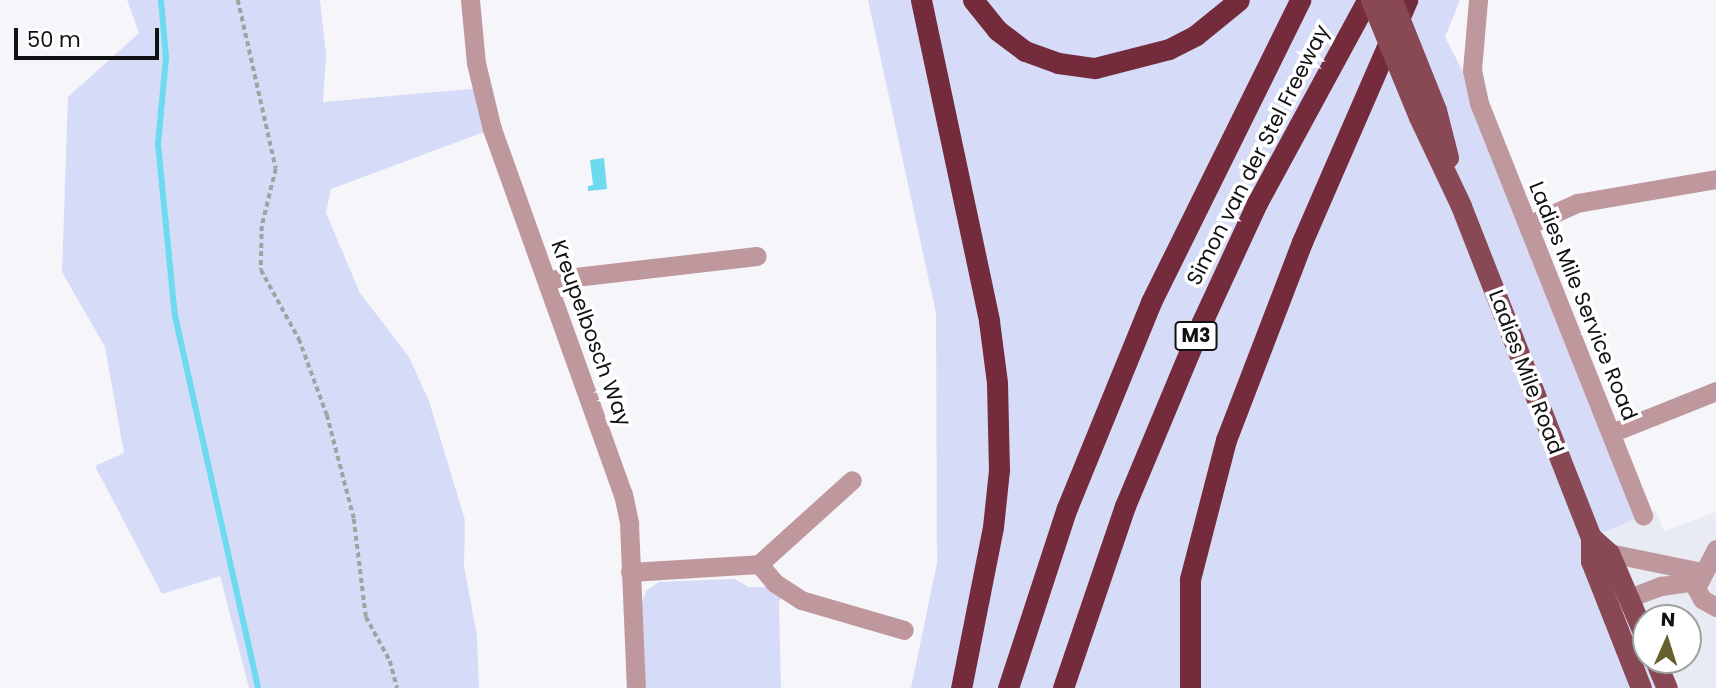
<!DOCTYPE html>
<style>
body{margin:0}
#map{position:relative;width:1716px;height:688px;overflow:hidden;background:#f6f6fa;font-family:Poppins,sans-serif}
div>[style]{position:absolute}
.built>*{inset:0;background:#e8eaf4}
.green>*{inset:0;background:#d6dbf8}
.water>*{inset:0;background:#6ddaef}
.stream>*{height:6px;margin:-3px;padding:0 3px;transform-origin:3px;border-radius:3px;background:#6ddaef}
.path>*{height:3.5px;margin-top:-1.75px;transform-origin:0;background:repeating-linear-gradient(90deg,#a2a2a5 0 5px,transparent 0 8.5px)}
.minor>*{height:19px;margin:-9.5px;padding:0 9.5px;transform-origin:9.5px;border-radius:9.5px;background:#bf989d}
.major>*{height:21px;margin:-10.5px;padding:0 10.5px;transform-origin:10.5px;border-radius:10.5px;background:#894954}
.highway>*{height:21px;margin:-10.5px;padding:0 10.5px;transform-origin:10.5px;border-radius:10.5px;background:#742b3b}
.major-bridge>*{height:21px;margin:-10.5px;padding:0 10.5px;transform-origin:10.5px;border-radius:10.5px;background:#894954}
span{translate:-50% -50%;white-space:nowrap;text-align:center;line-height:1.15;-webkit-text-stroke:7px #fff;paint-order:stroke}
.shield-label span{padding:2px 5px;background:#fff;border:2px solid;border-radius:5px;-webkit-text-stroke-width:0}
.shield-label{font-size:19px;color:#101112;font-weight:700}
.street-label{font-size:21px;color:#101112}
.north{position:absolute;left:1632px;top:604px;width:70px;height:70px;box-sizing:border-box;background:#fff;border:2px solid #9fa0a0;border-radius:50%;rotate:3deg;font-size:19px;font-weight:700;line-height:28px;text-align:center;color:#101112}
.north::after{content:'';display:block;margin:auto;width:24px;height:32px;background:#675f2c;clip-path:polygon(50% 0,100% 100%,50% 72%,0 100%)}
.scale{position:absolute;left:14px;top:28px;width:145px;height:32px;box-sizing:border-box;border:4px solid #101112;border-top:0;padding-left:9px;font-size:21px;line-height:24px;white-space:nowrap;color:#101112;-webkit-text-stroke:5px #fff;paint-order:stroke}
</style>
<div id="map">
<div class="built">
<div style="clip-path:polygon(1656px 511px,1664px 531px,1716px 512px,1716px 688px,1667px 688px,1655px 660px,1688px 660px,1688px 618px,1646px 618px,1591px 537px)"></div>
</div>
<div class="green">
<div style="clip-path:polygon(127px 0,320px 0,326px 55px,323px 102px,481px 88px,492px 129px,331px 189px,326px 213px,360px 293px,409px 357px,429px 401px,465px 520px,464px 566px,477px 636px,479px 688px,249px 688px,220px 576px,162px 594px,95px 466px,124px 453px,105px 347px,62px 272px,68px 97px,139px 33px)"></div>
<div style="clip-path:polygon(868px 0,1460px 0,1445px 37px,1479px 103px,1643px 516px,1592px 537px,1646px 639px,1646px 660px,1667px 688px,911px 688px,937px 563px,936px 313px)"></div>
<div style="clip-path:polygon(734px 579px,749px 587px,768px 587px,783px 596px,779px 602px,781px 688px,645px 688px,641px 605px,646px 591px,659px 582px)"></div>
</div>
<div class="water">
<div style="clip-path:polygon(604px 158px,607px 189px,588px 191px,588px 186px,593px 185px,590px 160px)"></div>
</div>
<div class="stream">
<div style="left:161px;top:0;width:58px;rotate:85.1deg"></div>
<div style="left:166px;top:58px;width:86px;rotate:95.3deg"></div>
<div style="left:158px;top:144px;width:173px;rotate:84.4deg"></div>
<div style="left:175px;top:316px;width:381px;rotate:77.4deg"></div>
</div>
<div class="path">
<div style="left:238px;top:0;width:173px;rotate:77.3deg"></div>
<div style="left:276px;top:169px;width:59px;rotate:103.8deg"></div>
<div style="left:262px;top:226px;width:44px;rotate:91.3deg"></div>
<div style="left:261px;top:270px;width:79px;rotate:61.2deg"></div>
<div style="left:299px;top:339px;width:81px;rotate:69.8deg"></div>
<div style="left:327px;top:415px;width:107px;rotate:75.4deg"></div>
<div style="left:354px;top:519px;width:99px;rotate:83deg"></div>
<div style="left:366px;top:617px;width:50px;rotate:61.4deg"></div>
<div style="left:390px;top:661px;width:28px;rotate:75deg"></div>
</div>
<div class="minor">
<div style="left:470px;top:0;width:63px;rotate:84.6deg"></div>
<div style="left:476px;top:63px;width:68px;rotate:76.4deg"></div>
<div style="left:492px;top:129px;width:388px;rotate:70.3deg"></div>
<div style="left:623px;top:494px;width:30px;rotate:78deg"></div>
<div style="left:629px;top:523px;width:165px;rotate:87.6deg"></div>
<div style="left:1478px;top:0;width:70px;rotate:94.9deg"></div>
<div style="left:1472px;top:70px;width:34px;rotate:78deg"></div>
<div style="left:1479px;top:103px;width:444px;rotate:68.3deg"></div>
<div style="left:1528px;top:225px;width:54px;rotate:-24.2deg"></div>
<div style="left:1577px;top:203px;width:141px;rotate:-9.8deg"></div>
<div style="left:549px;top:280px;width:209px;rotate:-6.6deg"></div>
<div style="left:1611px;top:433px;width:113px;rotate:-21.8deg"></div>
<div style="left:1716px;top:549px;width:44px;rotate:117.1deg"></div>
<div style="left:1696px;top:588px;width:13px;rotate:61deg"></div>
<div style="left:1702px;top:599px;width:16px;rotate:30deg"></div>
<div style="left:1609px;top:553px;width:95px;rotate:11.5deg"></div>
<div style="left:759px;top:564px;width:25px;rotate:50deg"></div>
<div style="left:775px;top:583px;width:31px;rotate:33deg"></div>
<div style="left:801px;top:600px;width:107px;rotate:16.2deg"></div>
<div style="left:630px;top:572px;width:129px;rotate:-3.5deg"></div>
<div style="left:759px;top:564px;width:125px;rotate:-42.1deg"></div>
<div style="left:1629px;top:598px;width:34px;rotate:-21deg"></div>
<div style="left:1661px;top:586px;width:37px;rotate:-8deg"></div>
</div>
<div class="major">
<div style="left:1436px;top:110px;width:49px;rotate:75.7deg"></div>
<div style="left:1419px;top:117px;width:98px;rotate:64.7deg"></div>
<div style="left:1461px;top:206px;width:356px;rotate:68.6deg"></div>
<div style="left:1591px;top:537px;width:24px;rotate:90deg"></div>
<div style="left:1591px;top:561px;width:136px;rotate:68.5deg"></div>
<div style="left:1591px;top:537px;width:24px;rotate:42deg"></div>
<div style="left:1609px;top:553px;width:94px;rotate:66.7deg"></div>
<div style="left:1655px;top:660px;width:30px;rotate:67deg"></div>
</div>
<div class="highway">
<div style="left:921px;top:0;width:328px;rotate:78deg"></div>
<div style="left:989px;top:321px;width:63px;rotate:82.6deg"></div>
<div style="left:997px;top:383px;width:87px;rotate:88.7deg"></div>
<div style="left:999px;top:470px;width:57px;rotate:96deg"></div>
<div style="left:993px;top:527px;width:164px;rotate:101.2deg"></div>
<div style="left:973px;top:0;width:38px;rotate:51deg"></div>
<div style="left:997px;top:30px;width:35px;rotate:37deg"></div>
<div style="left:1025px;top:51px;width:35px;rotate:20deg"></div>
<div style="left:1058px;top:63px;width:37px;rotate:8deg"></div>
<div style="left:1095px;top:68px;width:76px;rotate:-14.4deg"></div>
<div style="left:1169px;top:49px;width:30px;rotate:-27deg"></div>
<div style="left:1196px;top:35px;width:55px;rotate:-39.1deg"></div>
<div style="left:1008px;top:688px;width:189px;rotate:-71.9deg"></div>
<div style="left:1067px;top:508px;width:222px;rotate:-67.8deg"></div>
<div style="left:1151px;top:302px;width:337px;rotate:-63.7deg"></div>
<div style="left:1063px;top:688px;width:192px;rotate:-71.2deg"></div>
<div style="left:1125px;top:506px;width:199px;rotate:-67.3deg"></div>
<div style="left:1202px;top:322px;width:131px;rotate:-65.2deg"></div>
<div style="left:1257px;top:203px;width:231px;rotate:-61.5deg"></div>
<div style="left:1190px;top:688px;width:109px;rotate:-90deg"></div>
<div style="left:1190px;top:579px;width:144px;rotate:-75.5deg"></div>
<div style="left:1226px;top:440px;width:212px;rotate:-69deg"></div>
<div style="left:1302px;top:242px;width:264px;rotate:-66.5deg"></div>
</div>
<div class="major-bridge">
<div style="left:1371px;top:0;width:126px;rotate:67.7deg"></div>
<div style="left:1392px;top:0;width:118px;rotate:68.2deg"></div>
</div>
<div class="shield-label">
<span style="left:1196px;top:336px">M3</span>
</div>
<div class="street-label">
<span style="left:1258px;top:155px;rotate:-63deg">Simon van der Stel Freeway</span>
<span style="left:1583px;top:301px;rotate:68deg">Ladies Mile Service Road</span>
<span style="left:591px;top:333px;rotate:70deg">Kreupelbosch Way</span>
<span style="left:1526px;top:372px;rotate:69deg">Ladies Mile Road</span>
</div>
<div class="north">N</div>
<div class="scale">50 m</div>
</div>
